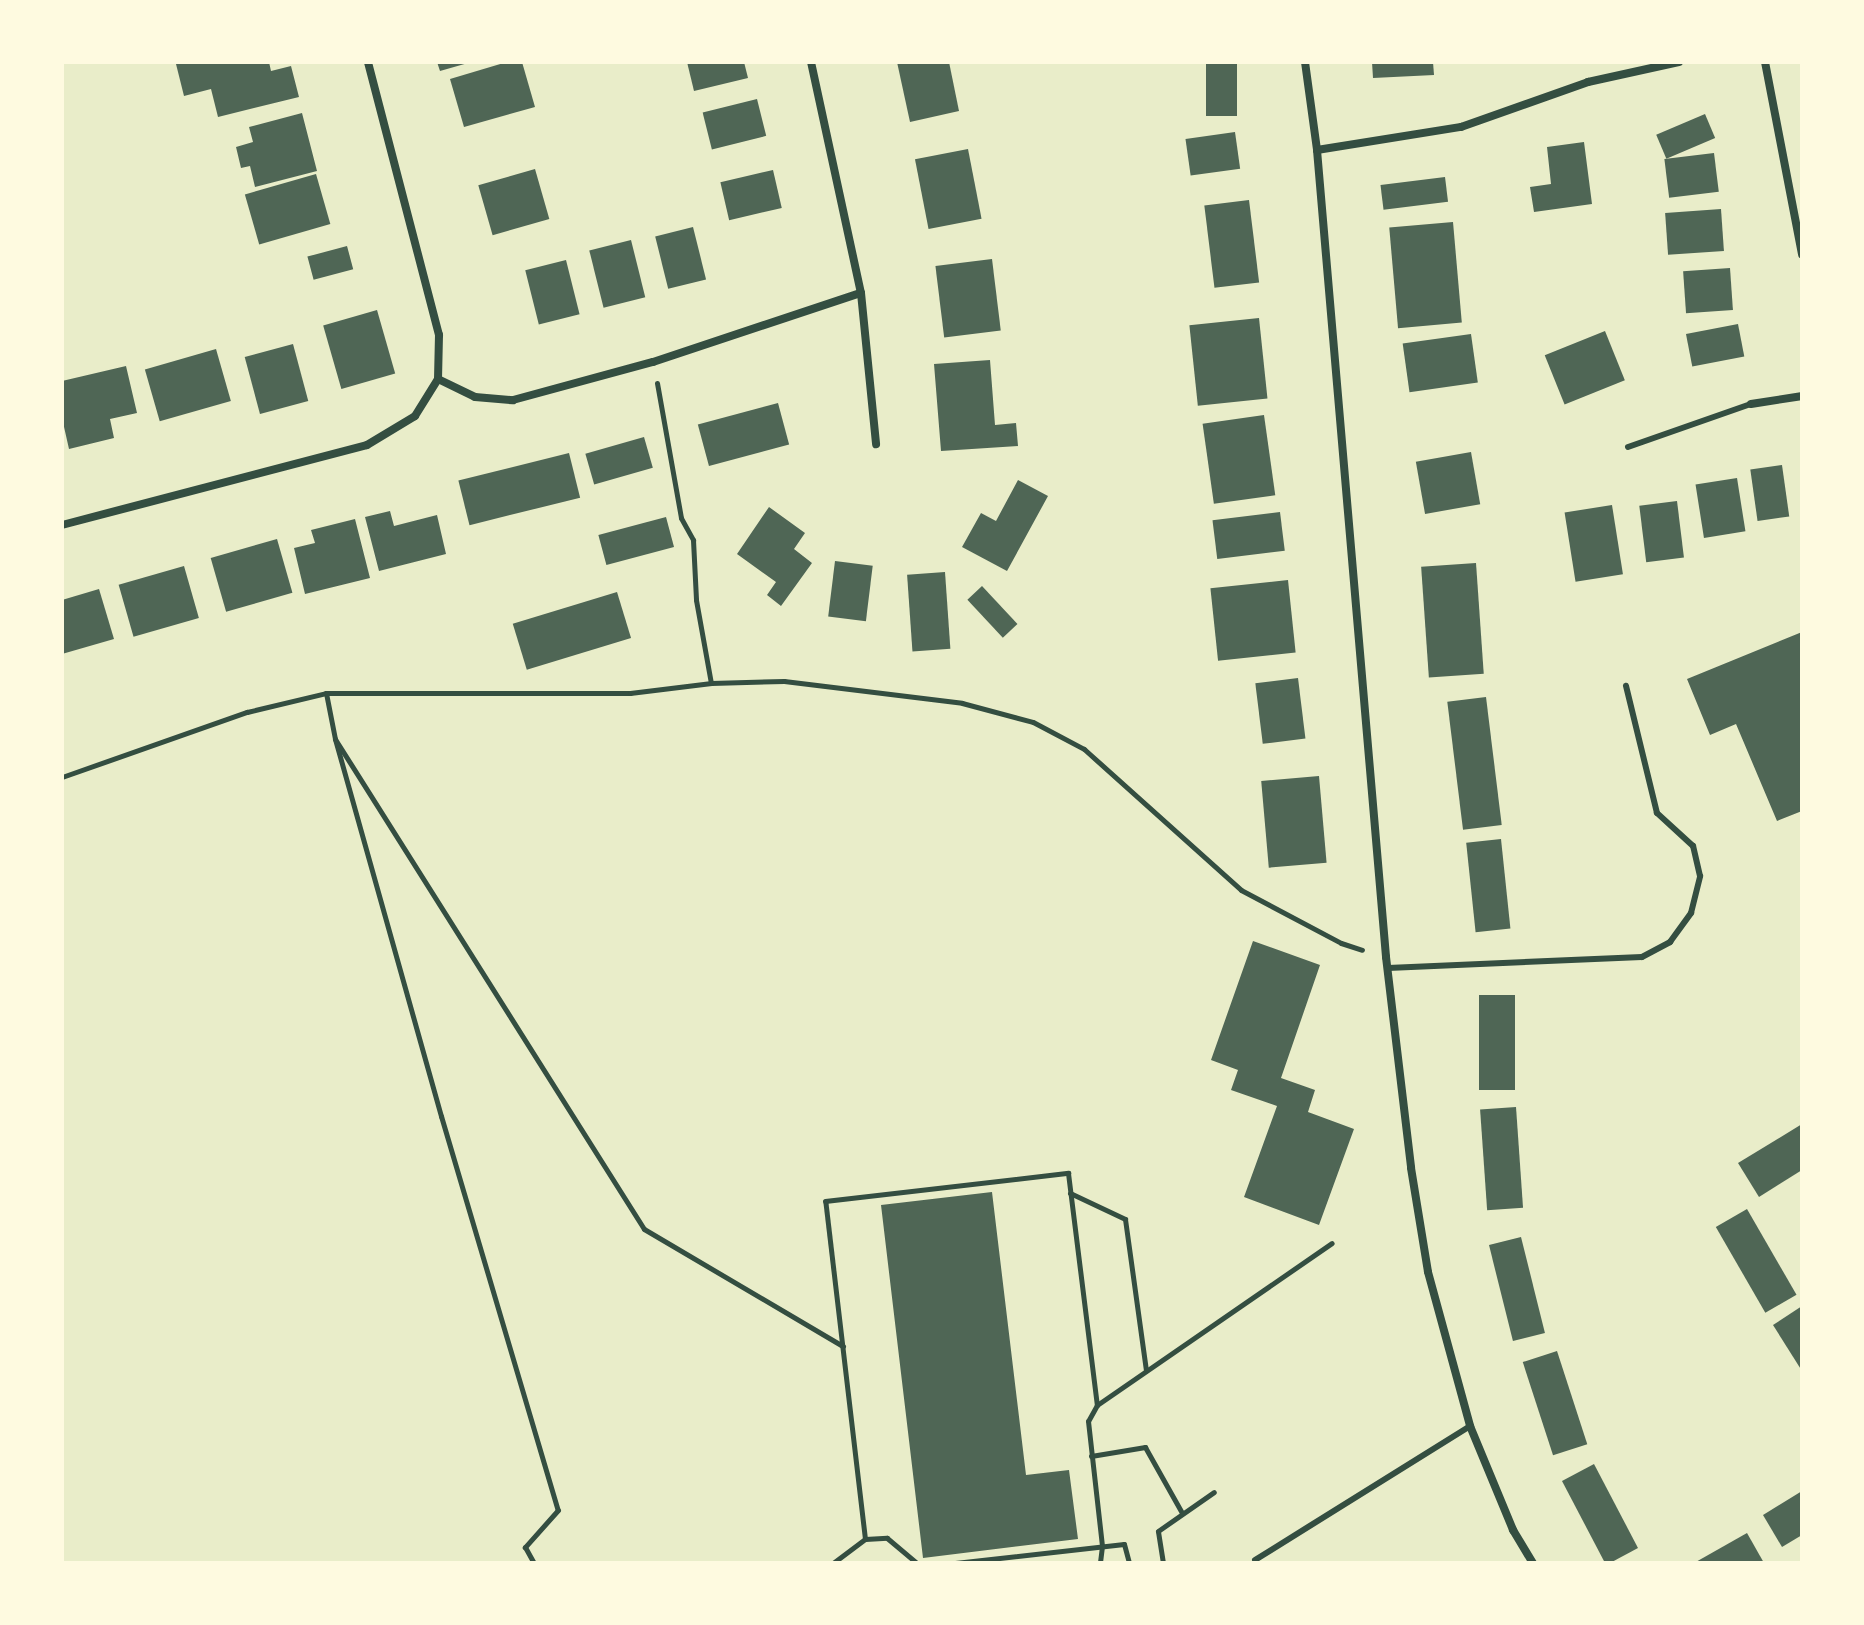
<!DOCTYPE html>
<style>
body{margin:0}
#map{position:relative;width:1864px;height:1625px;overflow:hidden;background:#e9edc9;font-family:Figtree,sans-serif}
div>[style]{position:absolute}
.building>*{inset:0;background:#4f6655;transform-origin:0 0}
.path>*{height:5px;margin:-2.5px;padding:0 2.5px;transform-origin:2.5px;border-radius:2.5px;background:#344e41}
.service>*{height:6px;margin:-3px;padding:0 3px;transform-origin:3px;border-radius:3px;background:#344e41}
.minor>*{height:8px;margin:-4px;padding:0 4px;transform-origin:4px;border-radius:4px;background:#344e41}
span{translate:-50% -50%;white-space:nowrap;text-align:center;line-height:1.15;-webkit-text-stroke:7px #fefae0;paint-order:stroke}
.frame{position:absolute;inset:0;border:64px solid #fefae0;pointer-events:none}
</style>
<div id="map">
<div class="building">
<div style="clip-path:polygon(184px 62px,269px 62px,271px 71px,291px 66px,299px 97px,218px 117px,211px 89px,184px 96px,176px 64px)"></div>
<div style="clip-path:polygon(437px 62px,468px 62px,468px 63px,440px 71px)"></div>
<div style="clip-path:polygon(507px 62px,522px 62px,535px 107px,464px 127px,450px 79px)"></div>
<div style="clip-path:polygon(687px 62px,744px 62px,748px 78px,694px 91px)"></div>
<div style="clip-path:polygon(897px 62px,949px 62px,959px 111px,910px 122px)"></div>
<div style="left:1206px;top:62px;width:31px;height:54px"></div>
<div style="clip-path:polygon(1372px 62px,1433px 62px,1434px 75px,1373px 78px)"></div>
<div style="left:757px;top:99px;width:38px;height:56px;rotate:76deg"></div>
<div style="clip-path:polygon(302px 113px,317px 171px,255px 187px,250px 166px,241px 168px,236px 147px,253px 142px,249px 127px)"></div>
<div style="left:1705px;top:114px;width:26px;height:53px;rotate:67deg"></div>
<div style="left:1235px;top:132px;width:37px;height:50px;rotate:82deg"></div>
<div style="clip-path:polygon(1584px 142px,1592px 204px,1534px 212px,1530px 187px,1551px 184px,1547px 147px)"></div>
<div style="left:968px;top:149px;width:71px;height:54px;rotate:79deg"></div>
<div style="left:1714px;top:153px;width:39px;height:50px;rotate:83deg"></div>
<div style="left:535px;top:169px;width:52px;height:59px;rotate:74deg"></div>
<div style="left:773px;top:170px;width:39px;height:54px;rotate:77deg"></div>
<div style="left:316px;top:174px;width:52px;height:74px;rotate:74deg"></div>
<div style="left:1445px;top:177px;width:25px;height:65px;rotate:83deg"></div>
<div style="left:1249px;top:200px;width:83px;height:45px;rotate:83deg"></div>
<div style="left:1721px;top:209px;width:42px;height:56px;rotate:86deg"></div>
<div style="left:1453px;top:222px;width:101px;height:64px;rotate:85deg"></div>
<div style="left:693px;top:227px;width:54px;height:39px;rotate:76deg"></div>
<div style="left:631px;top:240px;width:59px;height:43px;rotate:76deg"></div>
<div style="left:347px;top:246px;width:24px;height:41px;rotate:75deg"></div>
<div style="left:992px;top:259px;width:72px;height:57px;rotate:83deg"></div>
<div style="left:566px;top:260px;width:56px;height:42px;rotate:76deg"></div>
<div style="left:1730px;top:268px;width:42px;height:47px;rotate:86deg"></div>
<div style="left:377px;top:310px;width:66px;height:56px;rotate:74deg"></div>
<div style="left:1259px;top:318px;width:81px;height:70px;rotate:84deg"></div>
<div style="left:1738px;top:324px;width:33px;height:53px;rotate:79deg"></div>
<div style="left:1605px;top:331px;width:53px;height:65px;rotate:68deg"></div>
<div style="left:1471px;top:334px;width:49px;height:69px;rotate:82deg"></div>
<div style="left:293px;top:344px;width:59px;height:50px;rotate:75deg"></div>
<div style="left:216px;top:349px;width:54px;height:74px;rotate:74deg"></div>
<div style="clip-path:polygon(990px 360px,995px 425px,1016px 423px,1018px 446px,941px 451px,934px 364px)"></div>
<div style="clip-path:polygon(126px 366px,137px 413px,110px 419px,114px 438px,69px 449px,62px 418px,62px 381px)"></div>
<div style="left:778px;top:403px;width:43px;height:83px;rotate:75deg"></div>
<div style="left:1264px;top:415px;width:81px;height:62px;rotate:82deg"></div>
<div style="left:644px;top:437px;width:32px;height:61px;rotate:74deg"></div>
<div style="left:1471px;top:452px;width:53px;height:56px;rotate:80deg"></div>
<div style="left:569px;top:453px;width:46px;height:114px;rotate:76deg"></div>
<div style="left:1782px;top:465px;width:52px;height:32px;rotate:82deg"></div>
<div style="left:1737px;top:478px;width:54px;height:42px;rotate:81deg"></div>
<div style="clip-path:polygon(1018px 480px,1048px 496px,1007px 571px,962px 547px,981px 513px,996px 521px)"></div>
<div style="left:1677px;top:501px;width:57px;height:38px;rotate:83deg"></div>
<div style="left:1612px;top:505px;width:70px;height:48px;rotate:81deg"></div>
<div style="clip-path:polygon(769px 507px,805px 533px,794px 549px,812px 563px,781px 606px,767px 595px,776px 582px,737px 554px)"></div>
<div style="clip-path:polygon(390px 511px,394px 526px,437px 515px,446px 554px,379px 571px,365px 517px)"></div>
<div style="left:1280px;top:512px;width:39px;height:68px;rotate:83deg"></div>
<div style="left:666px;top:517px;width:31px;height:70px;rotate:75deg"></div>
<div style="clip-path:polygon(355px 519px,370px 578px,305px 594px,294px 548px,315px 543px,311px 530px)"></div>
<div style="left:277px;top:539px;width:56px;height:69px;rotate:74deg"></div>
<div style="left:835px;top:561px;width:38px;height:56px;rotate:7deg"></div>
<div style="left:1476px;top:563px;width:111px;height:55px;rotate:86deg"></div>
<div style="left:184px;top:566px;width:54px;height:68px;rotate:74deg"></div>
<div style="left:945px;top:572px;width:77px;height:38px;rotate:86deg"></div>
<div style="left:1288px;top:580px;width:73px;height:78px;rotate:84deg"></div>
<div style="left:982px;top:586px;width:52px;height:20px;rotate:47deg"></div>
<div style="clip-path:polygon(99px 589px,114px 639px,62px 654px,62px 600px)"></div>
<div style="left:617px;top:592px;width:48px;height:109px;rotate:73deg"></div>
<div style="clip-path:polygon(1802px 632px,1802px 811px,1777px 821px,1736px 724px,1710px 735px,1687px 679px)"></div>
<div style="left:1298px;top:678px;width:61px;height:43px;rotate:83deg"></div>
<div style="left:1486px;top:697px;width:129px;height:39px;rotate:83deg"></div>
<div style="left:1319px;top:776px;width:87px;height:58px;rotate:85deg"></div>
<div style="left:1501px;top:839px;width:90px;height:35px;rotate:84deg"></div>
<div style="clip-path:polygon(1253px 941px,1320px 965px,1281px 1078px,1315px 1090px,1308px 1112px,1354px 1129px,1319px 1225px,1244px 1197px,1277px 1106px,1231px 1090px,1238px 1070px,1211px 1060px)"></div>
<div style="left:1479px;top:995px;width:36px;height:95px"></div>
<div style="left:1516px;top:1107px;width:101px;height:36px;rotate:86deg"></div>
<div style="clip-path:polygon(1802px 1124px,1802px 1170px,1759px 1197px,1738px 1163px)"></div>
<div style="clip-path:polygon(992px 1192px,1026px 1475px,1069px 1470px,1078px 1539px,923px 1558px,881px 1205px)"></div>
<div style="left:1747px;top:1209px;width:99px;height:36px;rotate:60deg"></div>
<div style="left:1521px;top:1237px;width:99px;height:33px;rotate:76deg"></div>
<div style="clip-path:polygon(1802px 1306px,1802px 1371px,1773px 1325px)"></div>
<div style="left:1557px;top:1351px;width:98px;height:36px;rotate:72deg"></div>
<div style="clip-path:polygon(1594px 1464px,1638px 1548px,1610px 1563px,1605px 1563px,1562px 1481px)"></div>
<div style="clip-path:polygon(1802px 1491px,1802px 1535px,1782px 1547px,1763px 1515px)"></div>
<div style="clip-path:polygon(1747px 1533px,1764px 1563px,1694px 1563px)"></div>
</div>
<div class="path">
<div style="left:657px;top:383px;width:137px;rotate:79.9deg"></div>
<div style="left:681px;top:518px;width:25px;rotate:61deg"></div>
<div style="left:693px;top:540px;width:60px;rotate:87.1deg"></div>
<div style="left:696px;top:600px;width:84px;rotate:79.8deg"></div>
<div style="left:326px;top:693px;width:47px;rotate:78.9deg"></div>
<div style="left:335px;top:739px;width:579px;rotate:57.76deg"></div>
<div style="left:644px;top:1229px;width:231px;rotate:30.5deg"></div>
<div style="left:335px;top:739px;width:392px;rotate:74.3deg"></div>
<div style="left:441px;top:1116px;width:411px;rotate:73.5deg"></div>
<div style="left:558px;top:1510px;width:50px;rotate:131.7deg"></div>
<div style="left:525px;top:1547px;width:18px;rotate:61deg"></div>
<div style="left:62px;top:777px;width:196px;rotate:-19.4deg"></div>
<div style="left:247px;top:712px;width:81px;rotate:-13.5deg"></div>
<div style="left:326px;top:693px;width:304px"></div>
<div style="left:630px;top:693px;width:82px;rotate:-7deg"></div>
<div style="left:711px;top:683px;width:73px;rotate:-1.6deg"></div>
<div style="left:784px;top:681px;width:179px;rotate:7deg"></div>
<div style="left:962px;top:703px;width:73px;rotate:15deg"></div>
<div style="left:1033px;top:722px;width:58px;rotate:27.9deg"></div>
<div style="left:1084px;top:749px;width:211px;rotate:41.9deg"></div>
<div style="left:1241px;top:890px;width:113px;rotate:27.9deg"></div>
<div style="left:1341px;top:943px;width:22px;rotate:18deg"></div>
<div style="left:1070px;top:1193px;width:61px;rotate:25.3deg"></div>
<div style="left:1125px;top:1219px;width:153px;rotate:82.1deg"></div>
<div style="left:1097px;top:1405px;width:285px;rotate:-34.6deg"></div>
<div style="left:1091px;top:1456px;width:55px;rotate:-9.5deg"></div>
<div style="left:1145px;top:1447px;width:76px;rotate:60.7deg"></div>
<div style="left:865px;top:1539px;width:22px;rotate:-3deg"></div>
<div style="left:887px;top:1538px;width:39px;rotate:40deg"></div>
<div style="left:833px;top:1563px;width:40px;rotate:-37deg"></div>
<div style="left:865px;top:1539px;width:340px;rotate:-96.7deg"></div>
<div style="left:825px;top:1201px;width:245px;rotate:-6.6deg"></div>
<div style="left:1068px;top:1173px;width:234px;rotate:82.9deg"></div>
<div style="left:1097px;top:1405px;width:18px;rotate:119deg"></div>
<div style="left:1088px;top:1421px;width:126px;rotate:83.6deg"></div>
<div style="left:1102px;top:1546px;width:17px;rotate:97deg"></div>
<div style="left:955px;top:1563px;width:170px;rotate:-6.4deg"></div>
<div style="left:1124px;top:1544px;width:20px;rotate:75deg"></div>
<div style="left:1163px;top:1563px;width:32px;rotate:-99deg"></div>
<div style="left:1158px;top:1531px;width:68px;rotate:-34.9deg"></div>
</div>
<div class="service">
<div style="left:1628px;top:447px;width:130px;rotate:-19.3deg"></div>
<div style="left:1388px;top:968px;width:254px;rotate:-2.5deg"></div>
<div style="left:1642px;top:957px;width:32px;rotate:-28deg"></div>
<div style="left:1670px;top:942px;width:36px;rotate:-54deg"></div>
<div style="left:1691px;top:913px;width:38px;rotate:-76deg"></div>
<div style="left:1700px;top:876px;width:31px;rotate:-103deg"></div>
<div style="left:1693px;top:846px;width:49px;rotate:-137.5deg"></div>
<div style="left:1657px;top:813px;width:131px;rotate:-103.7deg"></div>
<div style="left:1255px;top:1560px;width:253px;rotate:-31.9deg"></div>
</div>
<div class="minor">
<div style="left:811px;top:62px;width:236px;rotate:77.8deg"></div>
<div style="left:861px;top:293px;width:152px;rotate:84.3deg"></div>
<div style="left:1305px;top:62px;width:89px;rotate:82.2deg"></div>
<div style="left:1317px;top:150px;width:810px;rotate:85.11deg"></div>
<div style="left:1386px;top:957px;width:212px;rotate:83.2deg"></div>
<div style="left:1411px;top:1168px;width:105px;rotate:80.7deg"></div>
<div style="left:1428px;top:1272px;width:160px;rotate:74.7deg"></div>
<div style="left:1470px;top:1426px;width:113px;rotate:67.5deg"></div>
<div style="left:1513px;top:1530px;width:39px;rotate:59deg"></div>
<div style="left:1765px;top:62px;width:196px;rotate:79.1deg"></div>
<div style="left:1317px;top:150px;width:146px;rotate:-9.1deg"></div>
<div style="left:1461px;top:127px;width:135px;rotate:-19.5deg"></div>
<div style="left:1588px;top:82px;width:93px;rotate:-12.4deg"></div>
<div style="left:438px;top:379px;width:41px;rotate:25.9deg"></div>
<div style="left:475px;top:397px;width:38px;rotate:5deg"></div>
<div style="left:513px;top:400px;width:145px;rotate:-15.2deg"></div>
<div style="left:653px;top:362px;width:219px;rotate:-18.4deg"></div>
<div style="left:1751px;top:404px;width:52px;rotate:-8.9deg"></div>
<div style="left:62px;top:525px;width:315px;rotate:-14.7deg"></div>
<div style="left:367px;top:445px;width:56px;rotate:-31.1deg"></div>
<div style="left:415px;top:416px;width:44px;rotate:-58.1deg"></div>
<div style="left:438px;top:379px;width:44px;rotate:-88.7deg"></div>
<div style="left:439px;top:335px;width:282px;rotate:-104.6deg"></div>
</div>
<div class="frame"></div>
</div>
